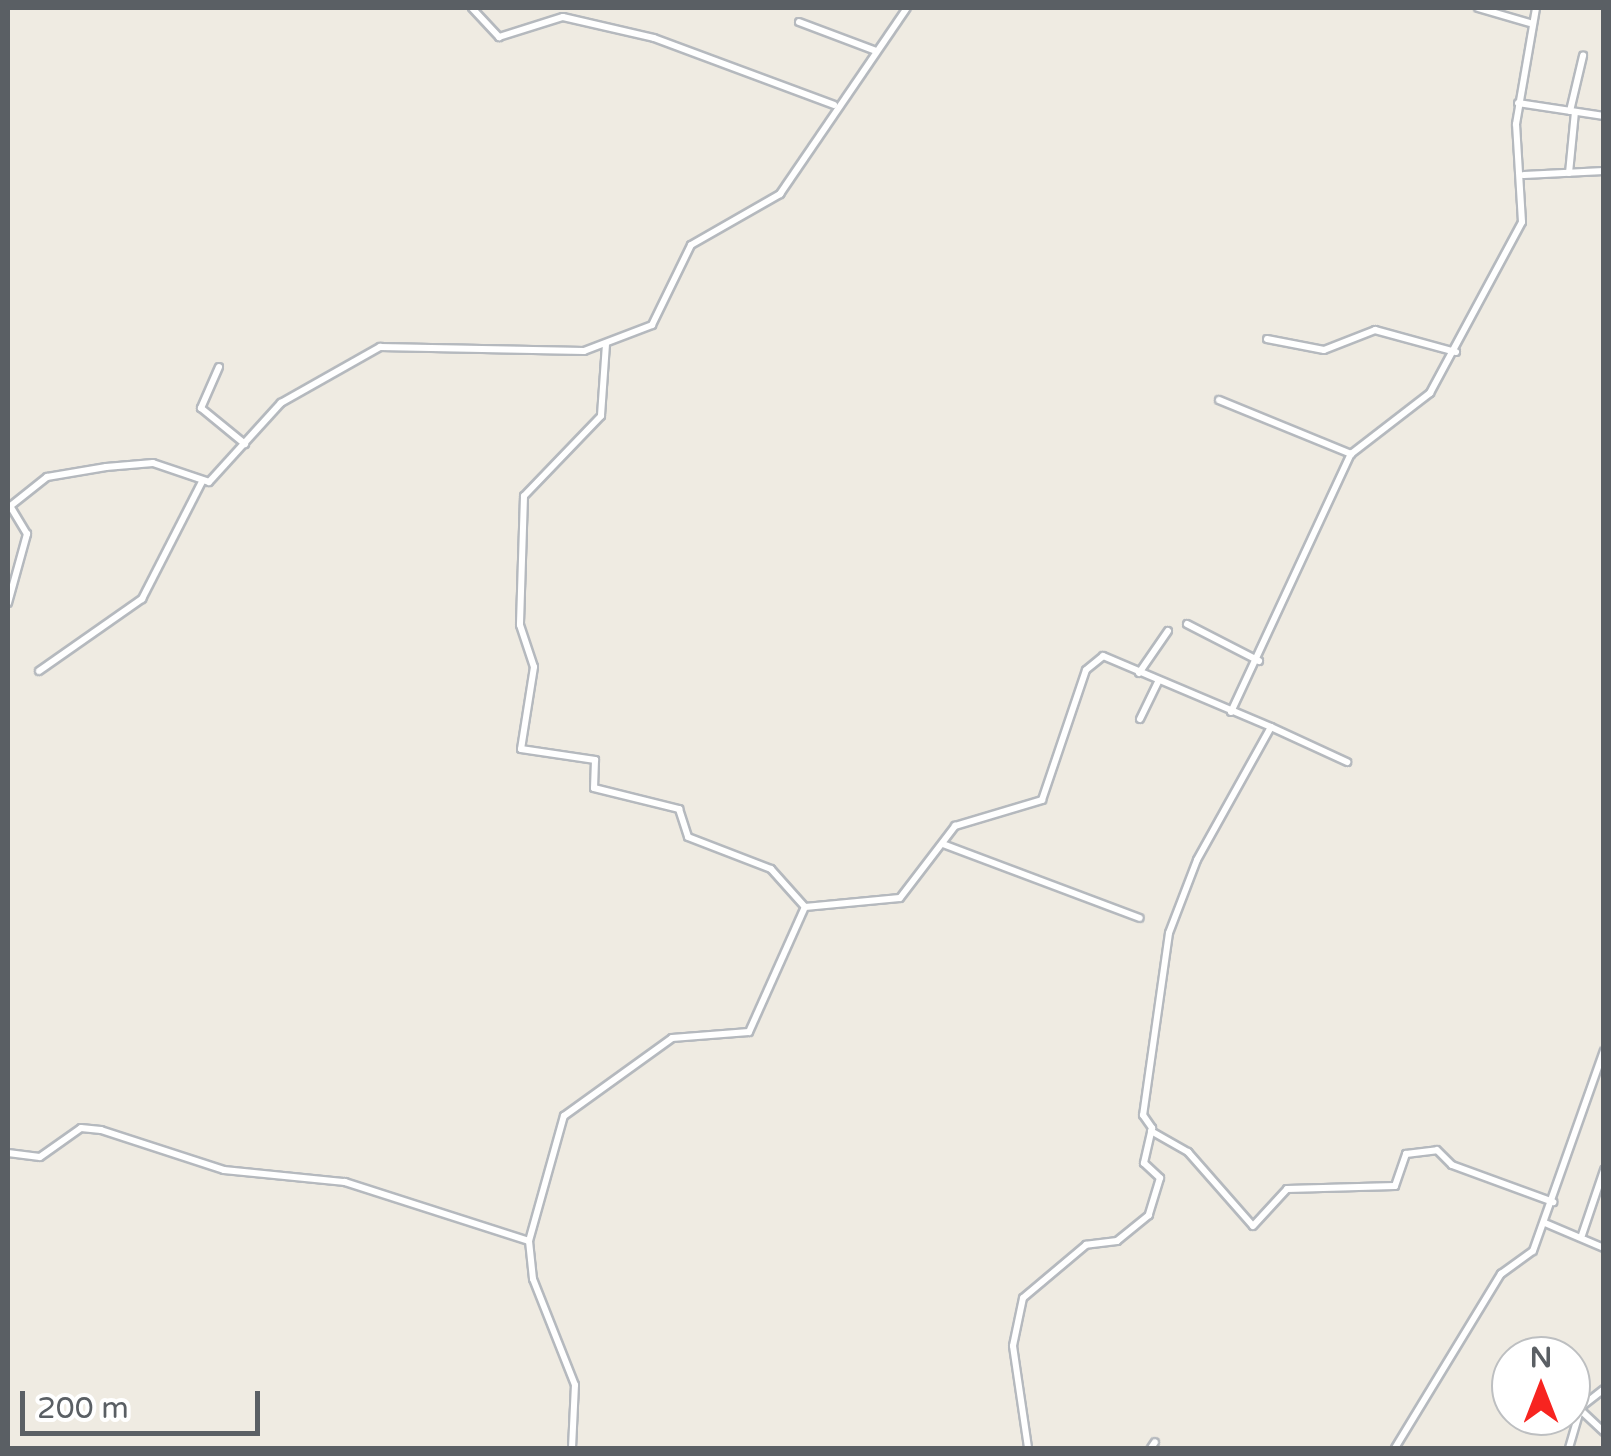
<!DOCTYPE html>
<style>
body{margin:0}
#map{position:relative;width:1611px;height:1456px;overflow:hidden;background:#efebe2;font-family:"Varela Round",sans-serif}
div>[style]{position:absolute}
.roads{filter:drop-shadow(2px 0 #b5b9be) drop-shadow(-2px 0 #b5b9be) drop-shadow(0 2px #b5b9be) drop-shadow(0 -2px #b5b9be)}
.minor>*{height:6px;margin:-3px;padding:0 3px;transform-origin:3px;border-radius:3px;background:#fff}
span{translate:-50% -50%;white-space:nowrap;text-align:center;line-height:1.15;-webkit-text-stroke:9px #fff;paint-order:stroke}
.frame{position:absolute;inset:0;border:10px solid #5a5f64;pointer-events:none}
.north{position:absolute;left:1491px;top:1336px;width:100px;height:100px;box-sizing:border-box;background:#fff;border:2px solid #bdbfc1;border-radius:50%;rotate:0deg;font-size:28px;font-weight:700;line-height:40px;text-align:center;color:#5a5f64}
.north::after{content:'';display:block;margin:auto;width:35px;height:45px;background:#f72420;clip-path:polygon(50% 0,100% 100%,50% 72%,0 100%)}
.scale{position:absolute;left:20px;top:1391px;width:240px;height:45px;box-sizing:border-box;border:5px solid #5a5f64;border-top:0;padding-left:12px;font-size:30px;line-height:35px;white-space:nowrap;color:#5a5f64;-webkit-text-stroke:8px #fff;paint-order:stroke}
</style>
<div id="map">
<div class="roads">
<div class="minor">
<div style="left:472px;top:8px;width:40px;rotate:47deg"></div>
<div style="left:499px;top:37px;width:67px;rotate:-17.4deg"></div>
<div style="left:563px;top:17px;width:93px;rotate:13deg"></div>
<div style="left:654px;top:38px;width:192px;rotate:20.4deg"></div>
<div style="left:1478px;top:8px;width:54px;rotate:16.1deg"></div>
<div style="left:799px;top:22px;width:82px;rotate:20.6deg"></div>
<div style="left:1518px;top:103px;width:87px;rotate:8.6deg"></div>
<div style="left:1570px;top:111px;width:57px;rotate:-76.7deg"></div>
<div style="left:1569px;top:173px;width:61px;rotate:-84.4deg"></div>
<div style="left:1524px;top:175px;width:80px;rotate:-2.9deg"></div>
<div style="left:1267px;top:339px;width:58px;rotate:10.9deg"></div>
<div style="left:1324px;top:350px;width:55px;rotate:-21.4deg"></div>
<div style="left:1375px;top:330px;width:84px;rotate:15.2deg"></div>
<div style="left:606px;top:344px;width:72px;rotate:94deg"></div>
<div style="left:601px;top:416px;width:111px;rotate:133.9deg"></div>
<div style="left:524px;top:496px;width:129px;rotate:91.8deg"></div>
<div style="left:520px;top:625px;width:44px;rotate:71.6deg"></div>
<div style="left:534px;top:667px;width:83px;rotate:99deg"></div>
<div style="left:521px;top:749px;width:75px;rotate:8.5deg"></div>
<div style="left:595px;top:760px;width:28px;rotate:92deg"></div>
<div style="left:594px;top:788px;width:88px;rotate:13.9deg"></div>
<div style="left:679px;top:809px;width:29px;rotate:72deg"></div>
<div style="left:688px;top:837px;width:89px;rotate:21.1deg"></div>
<div style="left:771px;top:869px;width:51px;rotate:48.2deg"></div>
<div style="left:219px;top:367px;width:45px;rotate:113.7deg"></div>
<div style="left:201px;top:408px;width:57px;rotate:39.3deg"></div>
<div style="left:1219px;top:400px;width:143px;rotate:22.2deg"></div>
<div style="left:8px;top:508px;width:50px;rotate:-38.5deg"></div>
<div style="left:47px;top:477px;width:60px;rotate:-9.6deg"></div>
<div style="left:106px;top:467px;width:47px;rotate:-4.9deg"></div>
<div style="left:153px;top:463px;width:59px;rotate:18.7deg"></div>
<div style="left:209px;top:482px;width:107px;rotate:-47.7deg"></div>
<div style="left:281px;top:403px;width:114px;rotate:-29.5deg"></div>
<div style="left:380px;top:347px;width:204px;rotate:1.1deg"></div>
<div style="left:584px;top:351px;width:73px;rotate:-20.9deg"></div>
<div style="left:652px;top:325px;width:89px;rotate:-64deg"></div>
<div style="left:691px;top:245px;width:103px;rotate:-29.8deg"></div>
<div style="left:780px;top:194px;width:225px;rotate:-55.7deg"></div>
<div style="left:8px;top:603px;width:72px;rotate:-74.6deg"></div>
<div style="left:27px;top:534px;width:31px;rotate:-121deg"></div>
<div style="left:1187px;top:624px;width:81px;rotate:27.2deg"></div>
<div style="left:39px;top:671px;width:126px;rotate:-35deg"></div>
<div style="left:142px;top:599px;width:131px;rotate:-62.9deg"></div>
<div style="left:1139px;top:673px;width:51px;rotate:-55.4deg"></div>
<div style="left:1231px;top:712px;width:285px;rotate:-65.1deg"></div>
<div style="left:1351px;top:454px;width:100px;rotate:-37.7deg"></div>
<div style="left:1430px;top:393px;width:194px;rotate:-61.7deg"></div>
<div style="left:1522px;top:222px;width:98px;rotate:-93.5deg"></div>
<div style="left:1516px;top:124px;width:118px;rotate:-80.2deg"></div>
<div style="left:1140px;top:719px;width:41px;rotate:-64.1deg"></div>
<div style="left:1271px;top:727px;width:84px;rotate:24.7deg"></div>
<div style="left:943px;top:844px;width:210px;rotate:20.6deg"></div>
<div style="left:1151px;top:1131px;width:43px;rotate:29.6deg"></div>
<div style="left:1188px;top:1152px;width:98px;rotate:48.7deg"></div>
<div style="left:1253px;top:1226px;width:50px;rotate:-47.4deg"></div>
<div style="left:1287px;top:1189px;width:108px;rotate:-1.6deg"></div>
<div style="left:1395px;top:1186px;width:34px;rotate:-71deg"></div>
<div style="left:1406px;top:1154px;width:31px;rotate:-7deg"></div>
<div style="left:1437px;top:1150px;width:21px;rotate:45deg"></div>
<div style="left:1452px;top:1165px;width:108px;rotate:20.1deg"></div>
<div style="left:8px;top:1153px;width:32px;rotate:7deg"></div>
<div style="left:40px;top:1157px;width:50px;rotate:-35.3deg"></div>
<div style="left:81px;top:1128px;width:20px;rotate:6deg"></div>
<div style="left:101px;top:1130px;width:129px;rotate:18deg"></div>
<div style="left:224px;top:1170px;width:122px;rotate:5.7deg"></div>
<div style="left:345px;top:1182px;width:193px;rotate:17.8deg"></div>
<div style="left:1545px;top:1223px;width:64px;rotate:23deg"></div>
<div style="left:1582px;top:1235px;width:69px;rotate:-71.3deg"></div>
<div style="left:1571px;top:1401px;width:45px;rotate:43.2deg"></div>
<div style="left:572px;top:1448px;width:63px;rotate:-87.3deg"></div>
<div style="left:575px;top:1385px;width:114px;rotate:-111.6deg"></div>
<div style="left:533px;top:1279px;width:38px;rotate:-96deg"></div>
<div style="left:529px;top:1241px;width:130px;rotate:-74.4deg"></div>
<div style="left:564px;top:1116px;width:133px;rotate:-35.8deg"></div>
<div style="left:672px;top:1038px;width:77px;rotate:-4.5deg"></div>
<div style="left:749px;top:1032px;width:137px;rotate:-65.9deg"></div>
<div style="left:805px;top:907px;width:95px;rotate:-5.4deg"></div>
<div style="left:900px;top:898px;width:91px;rotate:-52.6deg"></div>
<div style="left:955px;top:826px;width:91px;rotate:-16.6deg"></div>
<div style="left:1042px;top:800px;width:137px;rotate:-71.3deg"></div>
<div style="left:1086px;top:670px;width:22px;rotate:-39deg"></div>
<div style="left:1103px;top:656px;width:182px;rotate:22.9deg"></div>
<div style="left:1271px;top:727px;width:152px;rotate:119.1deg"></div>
<div style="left:1197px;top:860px;width:78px;rotate:111deg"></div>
<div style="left:1169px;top:933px;width:184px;rotate:98.1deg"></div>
<div style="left:1143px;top:1115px;width:16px;rotate:55deg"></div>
<div style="left:1152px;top:1128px;width:36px;rotate:103deg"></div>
<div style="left:1144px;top:1163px;width:22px;rotate:43deg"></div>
<div style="left:1160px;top:1178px;width:39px;rotate:107deg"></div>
<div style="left:1149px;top:1215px;width:41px;rotate:140.9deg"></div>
<div style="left:1117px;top:1241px;width:31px;rotate:173deg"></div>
<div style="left:1086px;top:1245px;width:82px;rotate:139.9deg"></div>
<div style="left:1023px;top:1298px;width:49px;rotate:101.8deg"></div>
<div style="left:1013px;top:1346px;width:103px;rotate:81.6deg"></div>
<div style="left:1151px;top:1448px;width:7px;rotate:-56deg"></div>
<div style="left:1395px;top:1448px;width:204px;rotate:-58.7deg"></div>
<div style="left:1501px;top:1274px;width:39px;rotate:-36deg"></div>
<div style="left:1533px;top:1251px;width:212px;rotate:-70.5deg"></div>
<div style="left:1569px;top:1448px;width:43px;rotate:-73.7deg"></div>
<div style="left:1581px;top:1407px;width:29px;rotate:-38deg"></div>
</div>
</div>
<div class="frame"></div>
<div class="north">N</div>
<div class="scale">200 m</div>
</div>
